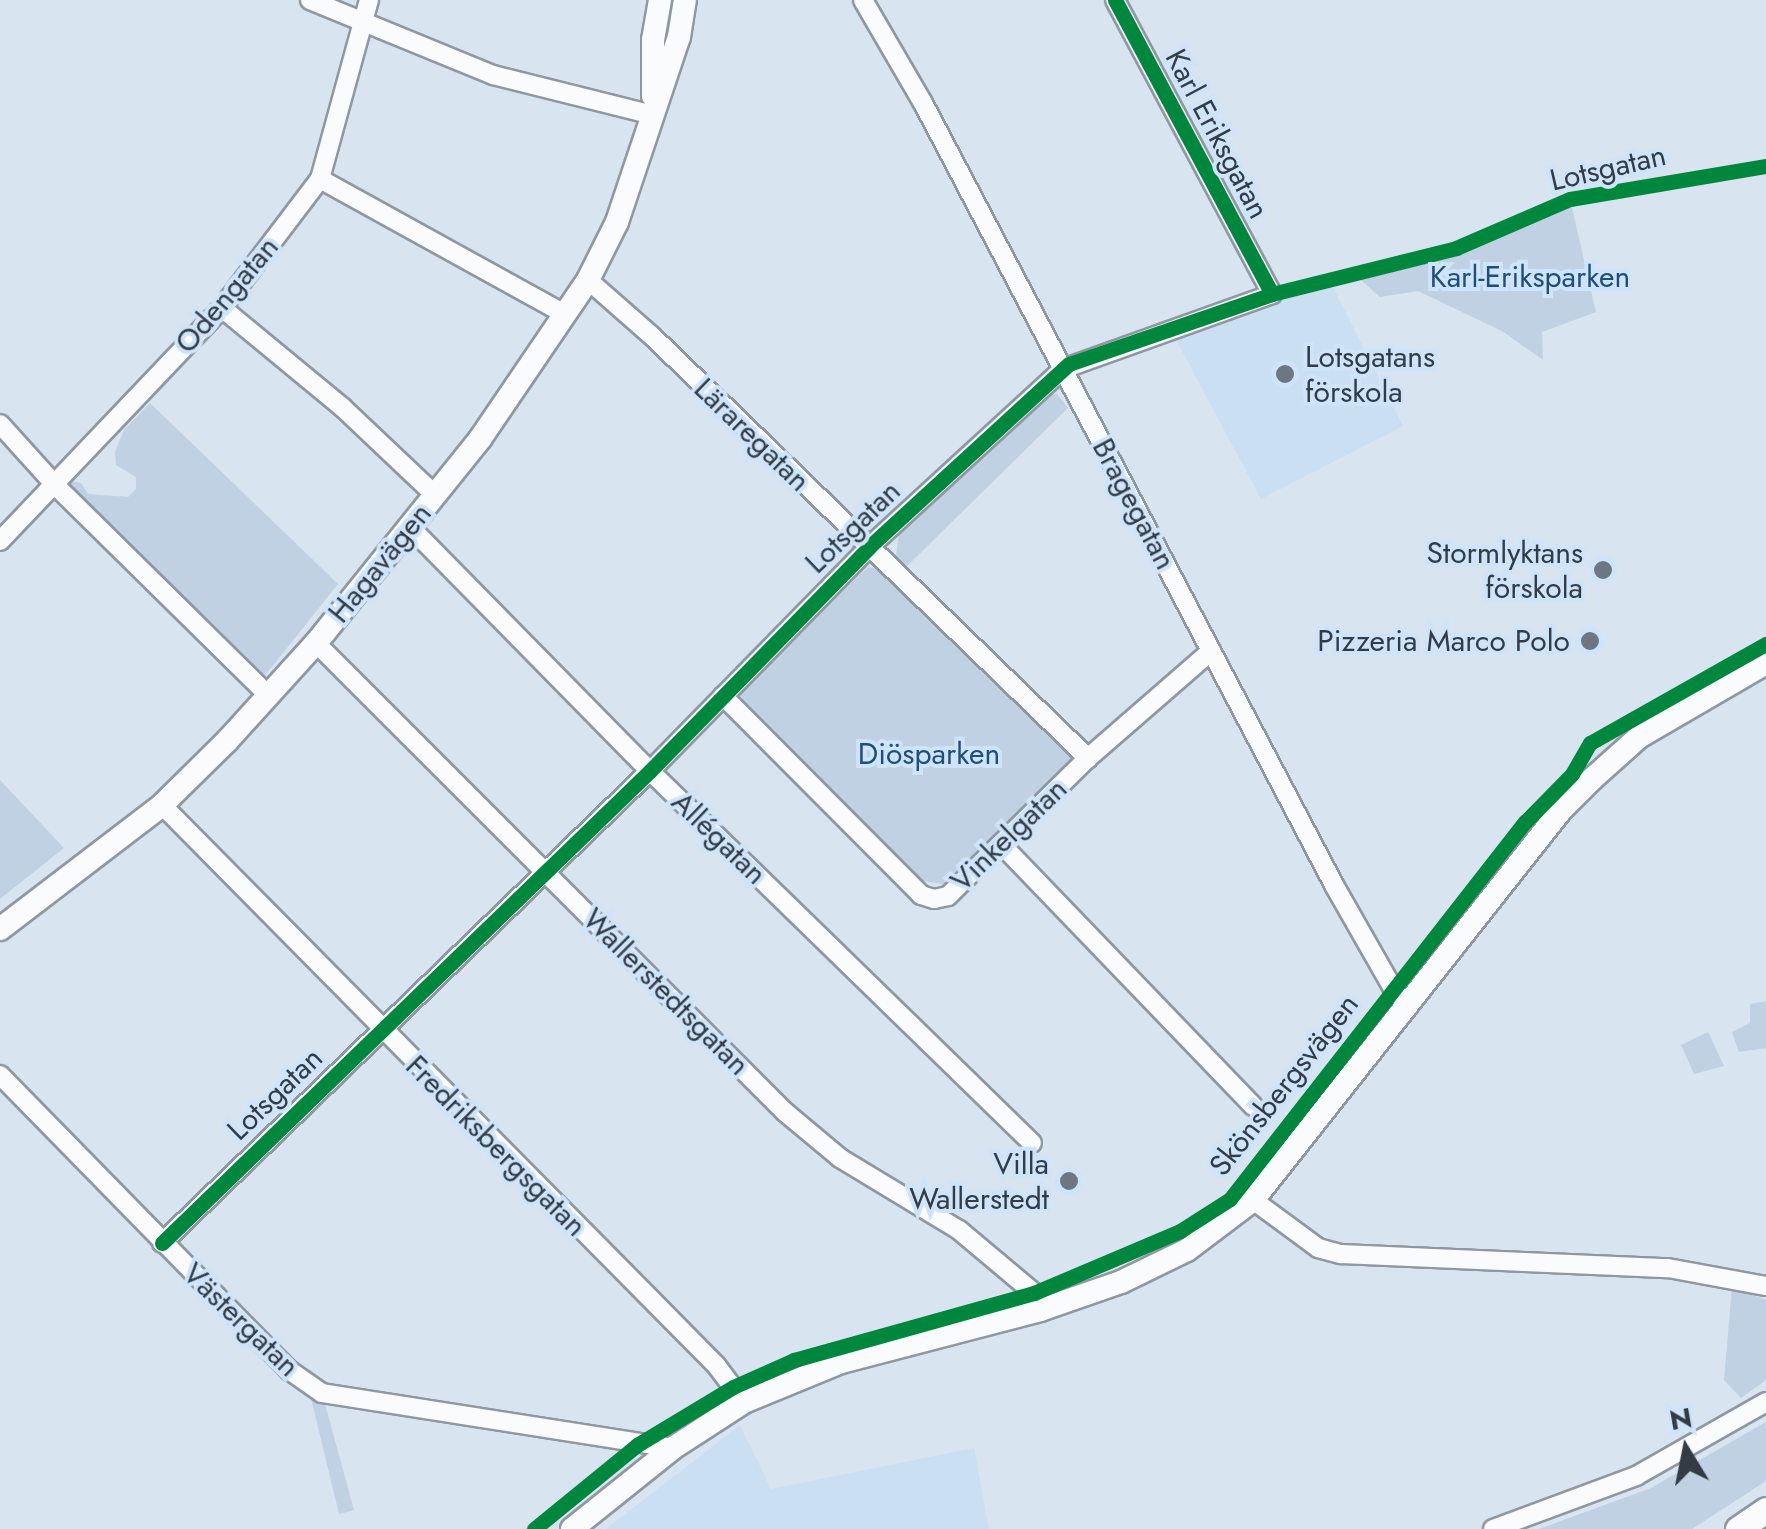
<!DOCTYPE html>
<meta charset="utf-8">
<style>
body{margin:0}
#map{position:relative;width:1766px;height:1529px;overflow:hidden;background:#d8e4f0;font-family:Jost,sans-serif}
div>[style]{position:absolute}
.built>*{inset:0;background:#cbdff3}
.green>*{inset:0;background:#bfd1e3}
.roads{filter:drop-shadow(2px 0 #8f98a1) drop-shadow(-2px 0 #8f98a1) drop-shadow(0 2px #8f98a1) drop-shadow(0 -2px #8f98a1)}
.minor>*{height:18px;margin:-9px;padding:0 9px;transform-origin:9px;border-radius:9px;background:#f9fbfd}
.tertiary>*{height:22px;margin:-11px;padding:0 11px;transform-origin:11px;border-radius:11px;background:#f9fbfd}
.secondary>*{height:25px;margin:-12.5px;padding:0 12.5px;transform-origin:12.5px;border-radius:12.5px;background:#f9fbfd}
.cycleway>*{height:15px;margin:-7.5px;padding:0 7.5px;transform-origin:7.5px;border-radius:7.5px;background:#00873e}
.dots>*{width:28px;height:28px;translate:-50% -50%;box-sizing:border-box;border:5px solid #cee4fa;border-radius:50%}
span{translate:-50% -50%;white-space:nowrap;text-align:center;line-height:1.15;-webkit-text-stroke:8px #cee4fa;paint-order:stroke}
.street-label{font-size:30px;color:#333c45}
.park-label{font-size:30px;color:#1f4e7a}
.poi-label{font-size:30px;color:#333c45}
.left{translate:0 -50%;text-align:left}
.right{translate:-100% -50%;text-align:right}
.north{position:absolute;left:1636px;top:1399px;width:100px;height:100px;-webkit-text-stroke:8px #cee4fa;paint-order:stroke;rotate:350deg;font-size:28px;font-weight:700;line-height:40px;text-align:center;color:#333c45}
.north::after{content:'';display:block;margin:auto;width:35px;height:45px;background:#333c45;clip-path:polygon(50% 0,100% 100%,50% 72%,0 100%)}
</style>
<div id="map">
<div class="built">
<div style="clip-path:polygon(1333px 287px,1403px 426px,1261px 499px,1174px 336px,1275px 300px)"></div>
<div style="clip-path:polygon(740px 1425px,771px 1489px,974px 1448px,989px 1529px,606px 1529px)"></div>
</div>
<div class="green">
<div style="clip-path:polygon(1570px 199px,1596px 312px,1542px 332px,1543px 360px,1502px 331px,1418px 291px,1380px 297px,1355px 275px,1456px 248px)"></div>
<div style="clip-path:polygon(1057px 394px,1068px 408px,905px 568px,896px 557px,899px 534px,1047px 395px)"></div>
<div style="clip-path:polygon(150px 403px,338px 584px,263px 678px,68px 488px,73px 481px,81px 483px,88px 494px,128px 497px,136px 489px,136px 477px,116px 465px,115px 452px,124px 430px)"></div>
<div style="clip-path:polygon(868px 567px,878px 569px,1070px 754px,1071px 763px,943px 884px,916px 880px,754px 718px,738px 691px)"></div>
<div style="clip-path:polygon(0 780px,64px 848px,0 899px)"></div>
<div style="clip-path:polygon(1766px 1001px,1766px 1048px,1739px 1052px,1732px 1032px,1750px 1023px,1750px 1004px)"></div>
<div style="clip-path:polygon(1708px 1032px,1724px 1066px,1694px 1074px,1681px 1045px)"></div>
<div style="clip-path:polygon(1732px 1287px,1766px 1300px,1766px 1380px,1741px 1398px,1724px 1380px)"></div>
<div style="clip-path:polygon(310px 1394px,325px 1404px,354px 1510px,339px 1514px)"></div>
<div style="clip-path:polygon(1766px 1422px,1766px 1481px,1692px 1529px,1539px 1529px,1651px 1488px)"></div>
</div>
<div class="roads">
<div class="minor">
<div style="left:310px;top:0;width:198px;rotate:22.3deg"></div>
<div style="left:493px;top:75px;width:165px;rotate:14deg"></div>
<div style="left:863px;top:0;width:119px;rotate:59.8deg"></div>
<div style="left:923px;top:103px;width:883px;rotate:62.27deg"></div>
<div style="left:1334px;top:885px;width:121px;rotate:60.3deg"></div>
<div style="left:1394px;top:990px;width:22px;rotate:47deg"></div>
<div style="left:320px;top:179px;width:281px;rotate:28.9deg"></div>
<div style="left:588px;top:280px;width:85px;rotate:41.2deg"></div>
<div style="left:652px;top:336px;width:607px;rotate:44.07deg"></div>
<div style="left:222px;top:308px;width:156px;rotate:39.5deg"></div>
<div style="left:342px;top:407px;width:128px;rotate:43.4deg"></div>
<div style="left:0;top:424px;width:84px;rotate:47.9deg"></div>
<div style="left:56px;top:486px;width:299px;rotate:44.6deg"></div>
<div style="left:411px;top:528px;width:341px;rotate:45.5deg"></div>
<div style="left:650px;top:771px;width:533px;rotate:44.24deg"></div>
<div style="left:0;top:541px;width:322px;rotate:-46.4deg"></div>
<div style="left:222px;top:308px;width:162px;rotate:-52.8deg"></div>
<div style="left:320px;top:179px;width:186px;rotate:-74.7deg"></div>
<div style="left:316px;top:643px;width:663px;rotate:45deg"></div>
<div style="left:785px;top:1112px;width:72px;rotate:39.9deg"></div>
<div style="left:840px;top:1158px;width:139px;rotate:31.2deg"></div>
<div style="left:959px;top:1230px;width:98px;rotate:40deg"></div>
<div style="left:1034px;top:1293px;width:18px;rotate:71deg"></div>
<div style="left:723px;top:696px;width:281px;rotate:45.1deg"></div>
<div style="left:921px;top:895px;width:14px;rotate:17deg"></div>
<div style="left:934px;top:899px;width:14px;rotate:-12deg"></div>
<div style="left:948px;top:896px;width:197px;rotate:-44.6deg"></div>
<div style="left:1088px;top:758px;width:163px;rotate:-41deg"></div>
<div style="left:162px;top:805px;width:788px;rotate:45.31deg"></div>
<div style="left:716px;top:1365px;width:46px;rotate:52.9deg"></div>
<div style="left:1001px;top:844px;width:364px;rotate:46.1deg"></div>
<div style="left:0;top:1075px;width:413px;rotate:45.6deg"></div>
<div style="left:289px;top:1370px;width:40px;rotate:34.9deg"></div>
<div style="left:322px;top:1393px;width:355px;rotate:8.9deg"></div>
<div style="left:1253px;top:1200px;width:81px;rotate:36.4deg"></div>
<div style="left:1318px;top:1248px;width:24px;rotate:15deg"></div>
<div style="left:1341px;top:1254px;width:327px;rotate:2.5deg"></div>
<div style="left:1668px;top:1268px;width:100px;rotate:10.4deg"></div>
<div style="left:162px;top:1243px;width:679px;rotate:-44.05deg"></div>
<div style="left:650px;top:771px;width:313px;rotate:-45.6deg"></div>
<div style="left:869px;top:547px;width:263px;rotate:-42.5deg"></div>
<div style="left:1063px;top:369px;width:222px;rotate:-19.7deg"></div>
<div style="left:1272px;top:294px;width:333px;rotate:-118.1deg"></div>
<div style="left:1493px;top:1529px;width:153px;rotate:-20.3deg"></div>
<div style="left:1636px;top:1476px;width:150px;rotate:-29.6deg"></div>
</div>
<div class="tertiary">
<div style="left:653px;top:96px;width:56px;rotate:-90deg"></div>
<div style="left:653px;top:40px;width:41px;rotate:-80.1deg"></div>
<div style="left:0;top:929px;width:204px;rotate:-37.4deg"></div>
<div style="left:162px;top:805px;width:91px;rotate:-44.6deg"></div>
<div style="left:227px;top:741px;width:132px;rotate:-47.8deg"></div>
<div style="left:316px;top:643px;width:262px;rotate:-51.2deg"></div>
<div style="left:480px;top:439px;width:192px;rotate:-55.8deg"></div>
<div style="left:588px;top:280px;width:65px;rotate:-63.4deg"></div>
<div style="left:617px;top:222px;width:195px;rotate:-71.5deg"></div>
<div style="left:679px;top:37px;width:37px;rotate:-81deg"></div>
<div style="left:572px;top:1529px;width:129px;rotate:-38.7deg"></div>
<div style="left:673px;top:1448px;width:85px;rotate:-32.9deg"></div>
<div style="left:744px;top:1402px;width:105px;rotate:-22.4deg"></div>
<div style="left:841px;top:1362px;width:206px;rotate:-14.6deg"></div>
<div style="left:1040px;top:1310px;width:86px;rotate:-19.1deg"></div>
<div style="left:1121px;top:1282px;width:73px;rotate:-25.9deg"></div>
<div style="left:1187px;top:1250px;width:83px;rotate:-37.1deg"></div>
<div style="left:1253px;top:1200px;width:497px;rotate:-51.7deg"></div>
<div style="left:1561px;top:810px;width:44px;rotate:-45deg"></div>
<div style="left:1592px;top:779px;width:63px;rotate:-41.8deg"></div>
<div style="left:1639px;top:737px;width:147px;rotate:-30.2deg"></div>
</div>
<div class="secondary">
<div style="left:1738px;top:1529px;width:34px;rotate:-34deg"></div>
</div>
</div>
<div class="cycleway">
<div style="left:1115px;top:0;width:333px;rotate:61.9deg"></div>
<div style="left:162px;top:1243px;width:679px;rotate:-44.05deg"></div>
<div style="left:650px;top:771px;width:313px;rotate:-45.6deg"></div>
<div style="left:869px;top:547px;width:271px;rotate:-42.5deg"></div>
<div style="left:1069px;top:364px;width:215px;rotate:-19deg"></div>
<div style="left:1272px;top:294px;width:190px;rotate:-14deg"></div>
<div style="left:1456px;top:248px;width:124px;rotate:-23.3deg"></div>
<div style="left:1570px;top:199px;width:199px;rotate:-9.6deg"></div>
<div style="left:534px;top:1529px;width:133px;rotate:-39.2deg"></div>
<div style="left:637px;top:1445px;width:112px;rotate:-31.1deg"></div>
<div style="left:733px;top:1387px;width:67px;rotate:-23.9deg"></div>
<div style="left:794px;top:1360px;width:249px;rotate:-15.6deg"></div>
<div style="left:1034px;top:1293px;width:159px;rotate:-23deg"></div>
<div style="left:1180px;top:1231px;width:59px;rotate:-32.6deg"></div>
<div style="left:1230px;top:1199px;width:479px;rotate:-52deg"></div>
<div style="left:1525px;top:822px;width:67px;rotate:-45.6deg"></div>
<div style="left:1572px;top:774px;width:36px;rotate:-60deg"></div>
<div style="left:1590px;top:743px;width:202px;rotate:-29.4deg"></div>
</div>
<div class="dots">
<div style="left:1285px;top:374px;background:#6d7781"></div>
<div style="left:1603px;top:570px;background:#6d7781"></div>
<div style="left:1590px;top:641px;background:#6d7781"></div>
<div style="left:1069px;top:1181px;background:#6d7781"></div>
</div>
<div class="street-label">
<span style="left:1217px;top:134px;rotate:62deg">Karl Eriksgatan</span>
<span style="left:1608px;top:168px;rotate:-13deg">Lotsgatan</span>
<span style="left:227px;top:295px;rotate:-50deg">Odengatan</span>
<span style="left:752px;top:435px;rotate:44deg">Läraregatan</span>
<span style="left:1134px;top:504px;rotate:62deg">Bragegatan</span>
<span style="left:853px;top:527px;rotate:-44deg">Lotsgatan</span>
<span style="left:380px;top:563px;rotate:-51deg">Hagavägen</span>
<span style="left:1009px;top:835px;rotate:-44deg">Vinkelgatan</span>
<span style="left:719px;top:838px;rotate:44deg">Allégatan</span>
<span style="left:666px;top:992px;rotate:45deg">Wallerstedtsgatan</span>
<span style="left:1284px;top:1085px;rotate:-52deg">Skönsbergsvägen</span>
<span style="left:275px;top:1094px;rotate:-44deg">Lotsgatan</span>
<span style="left:496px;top:1146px;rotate:45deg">Fredriksbergsgatan</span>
<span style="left:241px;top:1320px;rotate:44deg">Västergatan</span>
</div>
<div class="park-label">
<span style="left:1530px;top:277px">Karl-Eriksparken</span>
<span style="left:929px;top:754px">Diösparken</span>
</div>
<div class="poi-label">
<span class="left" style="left:1305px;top:374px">Lotsgatans<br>förskola</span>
<span class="right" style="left:1583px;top:570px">Stormlyktans<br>förskola</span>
<span class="right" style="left:1570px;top:641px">Pizzeria Marco Polo</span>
<span class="right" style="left:1049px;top:1181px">Villa<br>Wallerstedt</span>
</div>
<div class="north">N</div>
</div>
